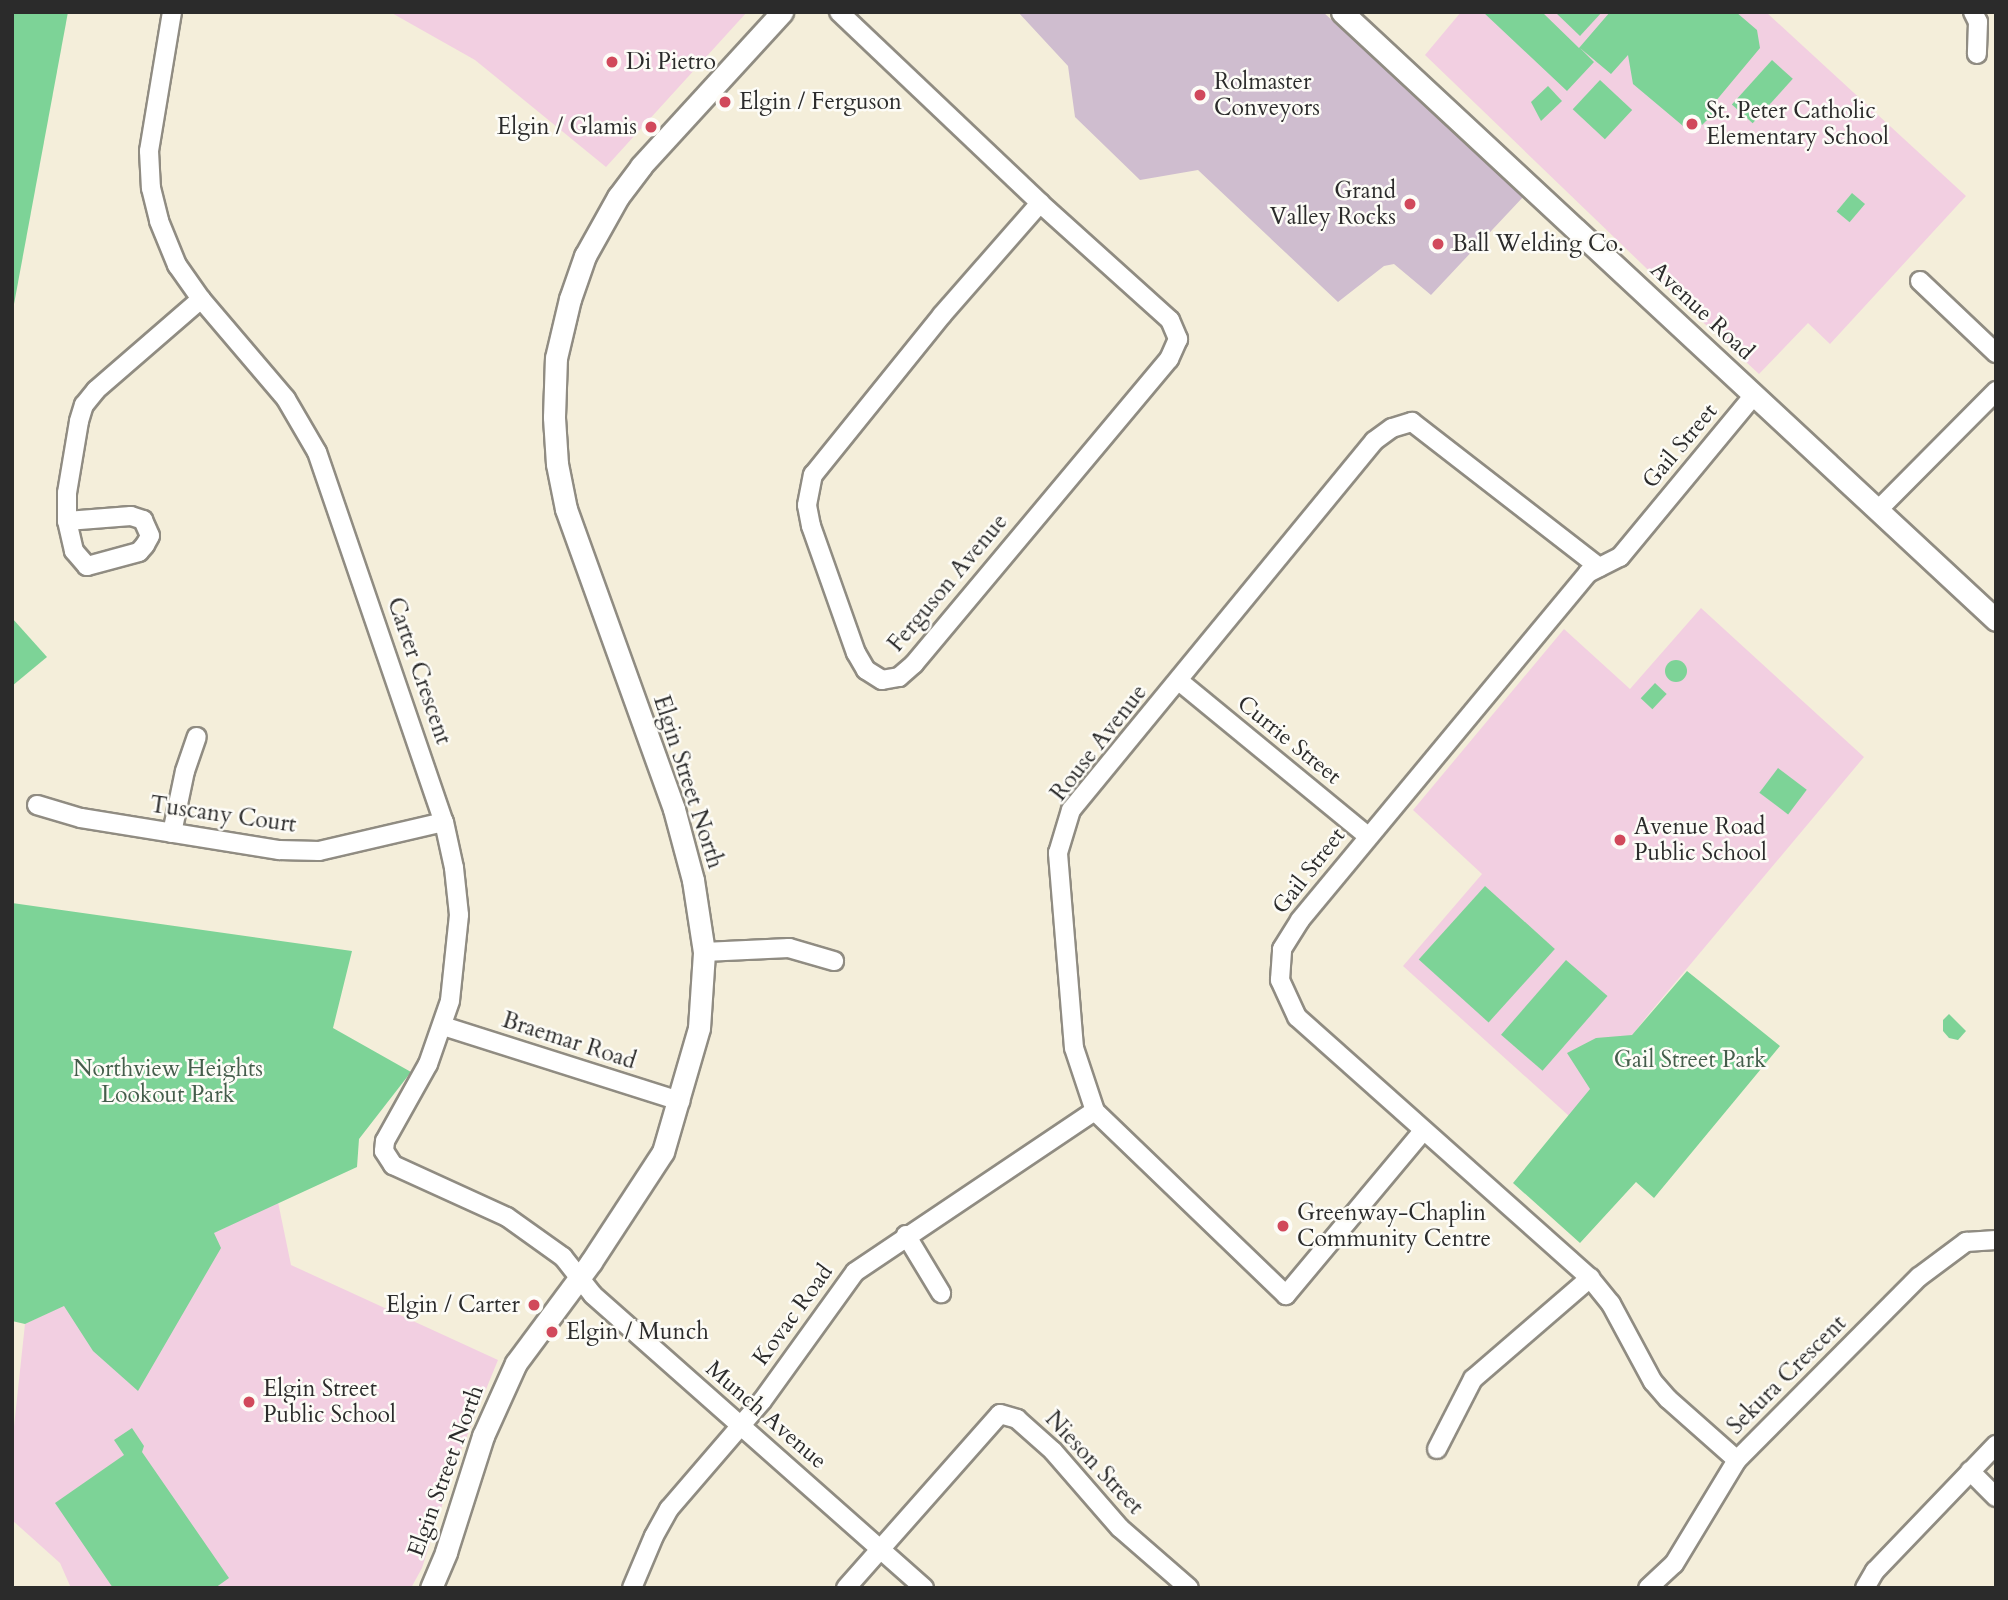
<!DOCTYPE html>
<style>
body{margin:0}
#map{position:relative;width:2008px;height:1600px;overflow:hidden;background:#f4eeda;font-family:Cardo,serif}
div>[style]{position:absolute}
.built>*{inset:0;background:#f2cfe1}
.industrial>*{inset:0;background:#cfbdcf}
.green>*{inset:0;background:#7dd397;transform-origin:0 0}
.round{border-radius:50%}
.roads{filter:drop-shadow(2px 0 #908c82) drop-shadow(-2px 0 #908c82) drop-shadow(0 2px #908c82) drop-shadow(0 -2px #908c82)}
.minor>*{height:18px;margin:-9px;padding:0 9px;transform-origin:9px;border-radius:9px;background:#fff}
.tertiary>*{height:21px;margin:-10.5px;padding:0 10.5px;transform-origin:10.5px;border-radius:10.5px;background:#fff}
.dots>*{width:19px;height:19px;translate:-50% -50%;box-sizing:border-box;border:4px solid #fdfcf7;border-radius:50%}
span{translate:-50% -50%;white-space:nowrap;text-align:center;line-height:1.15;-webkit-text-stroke:5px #fdfcf7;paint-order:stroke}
.poi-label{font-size:23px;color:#2b2b2b}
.left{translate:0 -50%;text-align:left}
.right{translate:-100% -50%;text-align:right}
.street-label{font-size:23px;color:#2b2b2b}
.park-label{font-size:23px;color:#445d4b}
.frame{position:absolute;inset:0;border:14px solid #2b2b2b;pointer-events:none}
</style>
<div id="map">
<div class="built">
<div style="clip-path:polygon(390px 12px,747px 12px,606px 167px,475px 60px)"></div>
<div style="clip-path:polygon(1461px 12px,1766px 12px,1966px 196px,1830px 344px,1808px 323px,1759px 374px,1678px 299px,1680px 295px,1674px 289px,1671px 292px,1425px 55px)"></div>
<div style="clip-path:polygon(1701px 608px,1864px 757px,1648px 1015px,1569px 1116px,1403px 966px,1482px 874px,1413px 810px,1564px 629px,1630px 689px)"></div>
<div style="clip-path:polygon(278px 1202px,291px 1265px,498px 1360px,455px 1465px,422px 1568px,411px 1588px,71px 1588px,60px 1563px,12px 1520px,12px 1445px,25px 1324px)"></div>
</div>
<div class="industrial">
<div style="clip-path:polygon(1018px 12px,1323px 12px,1524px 196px,1431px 295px,1394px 264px,1384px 266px,1338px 302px,1198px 170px,1140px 180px,1075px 117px,1068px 66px)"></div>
</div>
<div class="green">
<div style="clip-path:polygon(12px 12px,68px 12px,12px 315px)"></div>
<div style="clip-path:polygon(1483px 12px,1542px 12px,1579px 48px,1610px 12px,1736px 12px,1757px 30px,1760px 48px,1710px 108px,1714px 113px,1702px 125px,1698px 121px,1689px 131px,1633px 84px,1628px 55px,1611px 74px,1580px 48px,1594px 62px,1567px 91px)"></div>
<div style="clip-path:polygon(1555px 12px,1602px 12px,1580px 36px)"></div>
<div style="left:1772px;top:60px;width:28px;height:60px;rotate:42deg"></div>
<div style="left:1600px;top:80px;width:44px;height:40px;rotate:43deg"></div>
<div style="clip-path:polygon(1548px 86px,1562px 101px,1541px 121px,1531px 102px)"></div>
<div style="left:1852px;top:193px;width:17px;height:24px;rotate:40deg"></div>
<div style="clip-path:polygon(12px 618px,47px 657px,12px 686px)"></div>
<div class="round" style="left:1665px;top:660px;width:22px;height:22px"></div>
<div style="left:1655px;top:683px;width:16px;height:21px;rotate:43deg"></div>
<div style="left:1778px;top:768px;width:36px;height:31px;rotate:37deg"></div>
<div style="left:1485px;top:886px;width:94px;height:99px;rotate:42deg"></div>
<div style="clip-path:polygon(12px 903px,352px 951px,333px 1028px,411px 1072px,359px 1139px,357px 1167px,214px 1233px,221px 1248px,138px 1391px,93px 1351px,64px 1306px,25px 1324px,12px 1321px)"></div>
<div style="left:1566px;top:960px;width:55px;height:99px;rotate:41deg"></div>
<div style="clip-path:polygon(1687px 971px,1780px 1046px,1654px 1198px,1636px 1182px,1580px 1243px,1513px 1183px,1590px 1089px,1567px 1053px,1596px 1038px,1632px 1035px)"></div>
<div style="clip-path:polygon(1949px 1014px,1966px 1031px,1958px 1040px,1949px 1038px,1943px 1031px,1943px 1020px)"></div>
<div style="clip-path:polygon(132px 1428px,144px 1446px,142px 1452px,229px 1578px,215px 1588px,113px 1588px,55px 1503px,124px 1455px,114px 1440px)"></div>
</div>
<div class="roads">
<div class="minor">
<div style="left:172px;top:12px;width:141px;rotate:99.4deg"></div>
<div style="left:149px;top:151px;width:37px;rotate:87deg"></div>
<div style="left:151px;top:188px;width:34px;rotate:76deg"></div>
<div style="left:159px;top:221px;width:48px;rotate:67.8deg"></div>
<div style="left:177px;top:265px;width:42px;rotate:54.8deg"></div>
<div style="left:201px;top:299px;width:131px;rotate:49.6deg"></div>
<div style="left:286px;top:399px;width:61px;rotate:59.7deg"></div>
<div style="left:317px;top:452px;width:391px;rotate:71.1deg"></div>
<div style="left:444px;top:822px;width:47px;rotate:77.7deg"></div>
<div style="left:454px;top:868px;width:47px;rotate:83.9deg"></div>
<div style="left:459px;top:915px;width:86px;rotate:96deg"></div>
<div style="left:450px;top:1001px;width:67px;rotate:109.2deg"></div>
<div style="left:428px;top:1064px;width:88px;rotate:119.2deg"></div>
<div style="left:385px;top:1141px;width:10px;rotate:96deg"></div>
<div style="left:384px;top:1151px;width:17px;rotate:57deg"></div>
<div style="left:393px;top:1165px;width:125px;rotate:24.5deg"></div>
<div style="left:507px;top:1217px;width:69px;rotate:35.5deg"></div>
<div style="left:563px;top:1257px;width:48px;rotate:51.7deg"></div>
<div style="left:593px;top:1295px;width:442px;rotate:41.5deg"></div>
<div style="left:839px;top:12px;width:277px;rotate:43.5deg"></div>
<div style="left:1040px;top:203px;width:175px;rotate:42deg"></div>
<div style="left:1170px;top:320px;width:21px;rotate:67deg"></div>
<div style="left:1178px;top:339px;width:22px;rotate:114deg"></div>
<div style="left:1169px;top:359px;width:398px;rotate:129.9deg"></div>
<div style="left:914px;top:664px;width:20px;rotate:139deg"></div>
<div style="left:899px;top:677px;width:17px;rotate:170deg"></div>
<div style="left:882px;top:680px;width:19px;rotate:-148deg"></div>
<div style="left:866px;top:670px;width:20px;rotate:-120deg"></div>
<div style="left:856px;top:653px;width:135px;rotate:-109.5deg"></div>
<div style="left:811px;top:526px;width:21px;rotate:-101deg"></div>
<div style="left:807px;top:505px;width:31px;rotate:-79deg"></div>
<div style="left:813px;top:475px;width:206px;rotate:-51.1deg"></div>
<div style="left:942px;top:315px;width:149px;rotate:-48.8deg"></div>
<div style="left:1973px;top:12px;width:11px;rotate:63deg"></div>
<div style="left:1978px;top:22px;width:32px;rotate:92deg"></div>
<div style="left:1920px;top:281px;width:105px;rotate:43.5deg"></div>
<div style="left:1878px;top:510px;width:168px;rotate:-45.2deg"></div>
<div style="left:67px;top:521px;width:64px;rotate:-4.5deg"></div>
<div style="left:131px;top:516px;width:13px;rotate:18deg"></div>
<div style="left:143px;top:520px;width:17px;rotate:66deg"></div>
<div style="left:150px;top:536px;width:10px;rotate:119deg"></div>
<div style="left:145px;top:545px;width:9px;rotate:131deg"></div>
<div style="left:139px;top:552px;width:54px;rotate:164.9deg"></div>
<div style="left:87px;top:566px;width:20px;rotate:-131deg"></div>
<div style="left:74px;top:551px;width:31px;rotate:-103deg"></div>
<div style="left:67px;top:521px;width:28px;rotate:-90deg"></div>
<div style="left:67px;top:493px;width:73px;rotate:-80.5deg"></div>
<div style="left:79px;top:421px;width:17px;rotate:-73deg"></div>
<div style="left:84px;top:405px;width:19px;rotate:-51deg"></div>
<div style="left:96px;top:390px;width:139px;rotate:-40.9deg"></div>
<div style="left:1179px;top:681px;width:244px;rotate:39.4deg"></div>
<div style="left:37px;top:805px;width:46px;rotate:16.5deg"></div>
<div style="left:81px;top:818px;width:201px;rotate:9.2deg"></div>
<div style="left:279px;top:850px;width:40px;rotate:1.4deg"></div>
<div style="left:319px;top:851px;width:128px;rotate:-13.1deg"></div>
<div style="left:172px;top:833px;width:63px;rotate:-78.2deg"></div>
<div style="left:185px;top:771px;width:36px;rotate:-71deg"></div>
<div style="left:704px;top:952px;width:85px;rotate:-2.7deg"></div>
<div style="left:789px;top:948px;width:47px;rotate:16.1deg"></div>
<div style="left:443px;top:1026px;width:249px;rotate:17.6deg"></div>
<div style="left:1423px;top:1131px;width:214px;rotate:129.9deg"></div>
<div style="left:1286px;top:1295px;width:265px;rotate:-136.1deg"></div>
<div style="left:1095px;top:1111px;width:66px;rotate:-108.4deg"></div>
<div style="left:1074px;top:1048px;width:196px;rotate:-94.7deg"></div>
<div style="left:1058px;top:853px;width:45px;rotate:-73.2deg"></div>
<div style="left:1071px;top:810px;width:477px;rotate:-50.6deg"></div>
<div style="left:1374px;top:441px;width:22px;rotate:-36deg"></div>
<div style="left:1392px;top:428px;width:21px;rotate:-17deg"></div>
<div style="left:1412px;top:422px;width:237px;rotate:37.8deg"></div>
<div style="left:906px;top:1235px;width:68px;rotate:58.9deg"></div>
<div style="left:1437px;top:1449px;width:79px;rotate:-62.8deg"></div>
<div style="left:1473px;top:1379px;width:155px;rotate:-40.8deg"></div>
<div style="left:1737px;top:1460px;width:92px;rotate:-138.5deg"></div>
<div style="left:1668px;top:1399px;width:23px;rotate:-131deg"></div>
<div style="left:1653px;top:1382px;width:89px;rotate:-118.3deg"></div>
<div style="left:1611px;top:1304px;width:33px;rotate:-129deg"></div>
<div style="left:1590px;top:1278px;width:392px;rotate:-138.3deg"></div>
<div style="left:1297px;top:1017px;width:41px;rotate:-114.7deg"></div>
<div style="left:1280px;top:980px;width:31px;rotate:-86deg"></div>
<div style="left:1282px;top:949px;width:34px;rotate:-58deg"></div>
<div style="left:1300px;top:920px;width:451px;rotate:-50.3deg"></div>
<div style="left:1588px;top:573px;width:36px;rotate:-27deg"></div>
<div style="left:1620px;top:557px;width:210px;rotate:-50.4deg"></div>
<div style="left:1970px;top:1471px;width:37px;rotate:45deg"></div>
<div style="left:632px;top:1588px;width:56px;rotate:-67.1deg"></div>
<div style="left:654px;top:1536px;width:31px;rotate:-61deg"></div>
<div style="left:669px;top:1509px;width:143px;rotate:-49.3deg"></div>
<div style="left:762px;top:1401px;width:159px;rotate:-54.2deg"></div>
<div style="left:855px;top:1272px;width:289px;rotate:-33.9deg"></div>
<div style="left:846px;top:1588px;width:232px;rotate:-48.5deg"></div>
<div style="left:1000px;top:1414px;width:18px;rotate:16deg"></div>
<div style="left:1017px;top:1419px;width:48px;rotate:41.6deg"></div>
<div style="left:1053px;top:1451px;width:102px;rotate:49deg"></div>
<div style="left:1120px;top:1528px;width:91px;rotate:41deg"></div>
<div style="left:1648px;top:1588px;width:35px;rotate:-43deg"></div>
<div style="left:1674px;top:1564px;width:122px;rotate:-58.8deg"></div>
<div style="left:1737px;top:1460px;width:258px;rotate:-45.2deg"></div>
<div style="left:1919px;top:1277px;width:59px;rotate:-36.7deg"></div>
<div style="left:1966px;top:1242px;width:30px;rotate:-4deg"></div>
<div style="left:1865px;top:1588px;width:20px;rotate:-60deg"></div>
<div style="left:1875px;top:1571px;width:175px;rotate:-46.2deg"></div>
</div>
<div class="tertiary">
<div style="left:1342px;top:12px;width:893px;rotate:42.91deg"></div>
<div style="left:431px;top:1588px;width:39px;rotate:-67deg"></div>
<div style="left:446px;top:1552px;width:122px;rotate:-72.3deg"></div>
<div style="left:483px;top:1436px;width:80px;rotate:-65.7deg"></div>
<div style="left:516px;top:1363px;width:126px;rotate:-53.4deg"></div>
<div style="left:591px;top:1262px;width:131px;rotate:-56.8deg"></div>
<div style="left:663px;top:1152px;width:129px;rotate:-73.8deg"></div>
<div style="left:699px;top:1028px;width:76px;rotate:-86.2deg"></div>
<div style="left:704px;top:952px;width:73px;rotate:-98.7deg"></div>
<div style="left:693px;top:880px;width:73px;rotate:-105deg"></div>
<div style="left:674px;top:809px;width:319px;rotate:-109.8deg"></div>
<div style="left:566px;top:509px;width:46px;rotate:-101.3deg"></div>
<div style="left:557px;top:464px;width:47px;rotate:-93.7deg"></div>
<div style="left:554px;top:417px;width:59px;rotate:-88.1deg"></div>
<div style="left:556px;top:358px;width:61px;rotate:-76.7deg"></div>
<div style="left:570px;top:299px;width:46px;rotate:-70.8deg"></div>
<div style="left:585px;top:256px;width:68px;rotate:-60.8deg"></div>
<div style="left:618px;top:197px;width:39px;rotate:-53deg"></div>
<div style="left:641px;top:166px;width:209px;rotate:-47.5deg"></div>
</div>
</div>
<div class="dots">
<div style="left:612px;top:62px;background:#d1495b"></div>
<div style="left:1200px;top:95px;background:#d1495b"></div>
<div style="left:725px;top:102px;background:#d1495b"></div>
<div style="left:1692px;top:124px;background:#d1495b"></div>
<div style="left:651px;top:127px;background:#d1495b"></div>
<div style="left:1410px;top:204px;background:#d1495b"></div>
<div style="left:1438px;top:244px;background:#d1495b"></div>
<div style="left:1620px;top:840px;background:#d1495b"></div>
<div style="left:1283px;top:1226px;background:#d1495b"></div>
<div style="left:534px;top:1305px;background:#d1495b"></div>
<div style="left:552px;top:1332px;background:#d1495b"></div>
<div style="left:249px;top:1402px;background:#d1495b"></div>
</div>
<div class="poi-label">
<span class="left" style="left:626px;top:62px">Di Pietro</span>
<span class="left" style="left:1214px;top:95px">Rolmaster<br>Conveyors</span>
<span class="left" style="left:739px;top:102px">Elgin / Ferguson</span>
<span class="left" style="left:1706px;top:124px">St. Peter Catholic<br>Elementary School</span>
<span class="right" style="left:637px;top:127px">Elgin / Glamis</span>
<span class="right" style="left:1396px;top:204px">Grand<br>Valley Rocks</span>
<span class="left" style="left:1452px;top:244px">Ball Welding Co.</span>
<span class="left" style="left:1634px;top:840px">Avenue Road<br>Public School</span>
<span class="left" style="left:1297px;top:1226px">Greenway-Chaplin<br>Community Centre</span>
<span class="right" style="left:520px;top:1305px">Elgin / Carter</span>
<span class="left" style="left:566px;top:1332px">Elgin / Munch</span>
<span class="left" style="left:263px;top:1402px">Elgin Street<br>Public School</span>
</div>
<div class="street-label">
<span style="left:1702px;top:311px;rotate:43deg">Avenue Road</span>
<span style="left:1680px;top:446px;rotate:-50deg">Gail Street</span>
<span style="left:948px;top:583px;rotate:-50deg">Ferguson Avenue</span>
<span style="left:419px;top:671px;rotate:71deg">Carter Crescent</span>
<span style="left:1289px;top:740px;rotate:39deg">Currie Street</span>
<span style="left:1099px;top:743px;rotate:-52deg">Rouse Avenue</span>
<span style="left:688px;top:782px;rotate:72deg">Elgin Street North</span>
<span style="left:223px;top:815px;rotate:8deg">Tuscany Court</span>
<span style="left:1309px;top:871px;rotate:-52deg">Gail Street</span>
<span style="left:569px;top:1041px;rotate:18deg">Braemar Road</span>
<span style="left:793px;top:1315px;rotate:-54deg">Kovac Road</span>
<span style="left:1787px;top:1375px;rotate:-45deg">Sekura Crescent</span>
<span style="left:766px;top:1415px;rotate:41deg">Munch Avenue</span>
<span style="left:1094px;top:1463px;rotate:47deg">Nieson Street</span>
<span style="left:446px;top:1471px;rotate:-70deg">Elgin Street North</span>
</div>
<div class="park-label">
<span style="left:1690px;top:1060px">Gail Street Park</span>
<span style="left:168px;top:1082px">Northview Heights<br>Lookout Park</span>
</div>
<div class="frame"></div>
</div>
